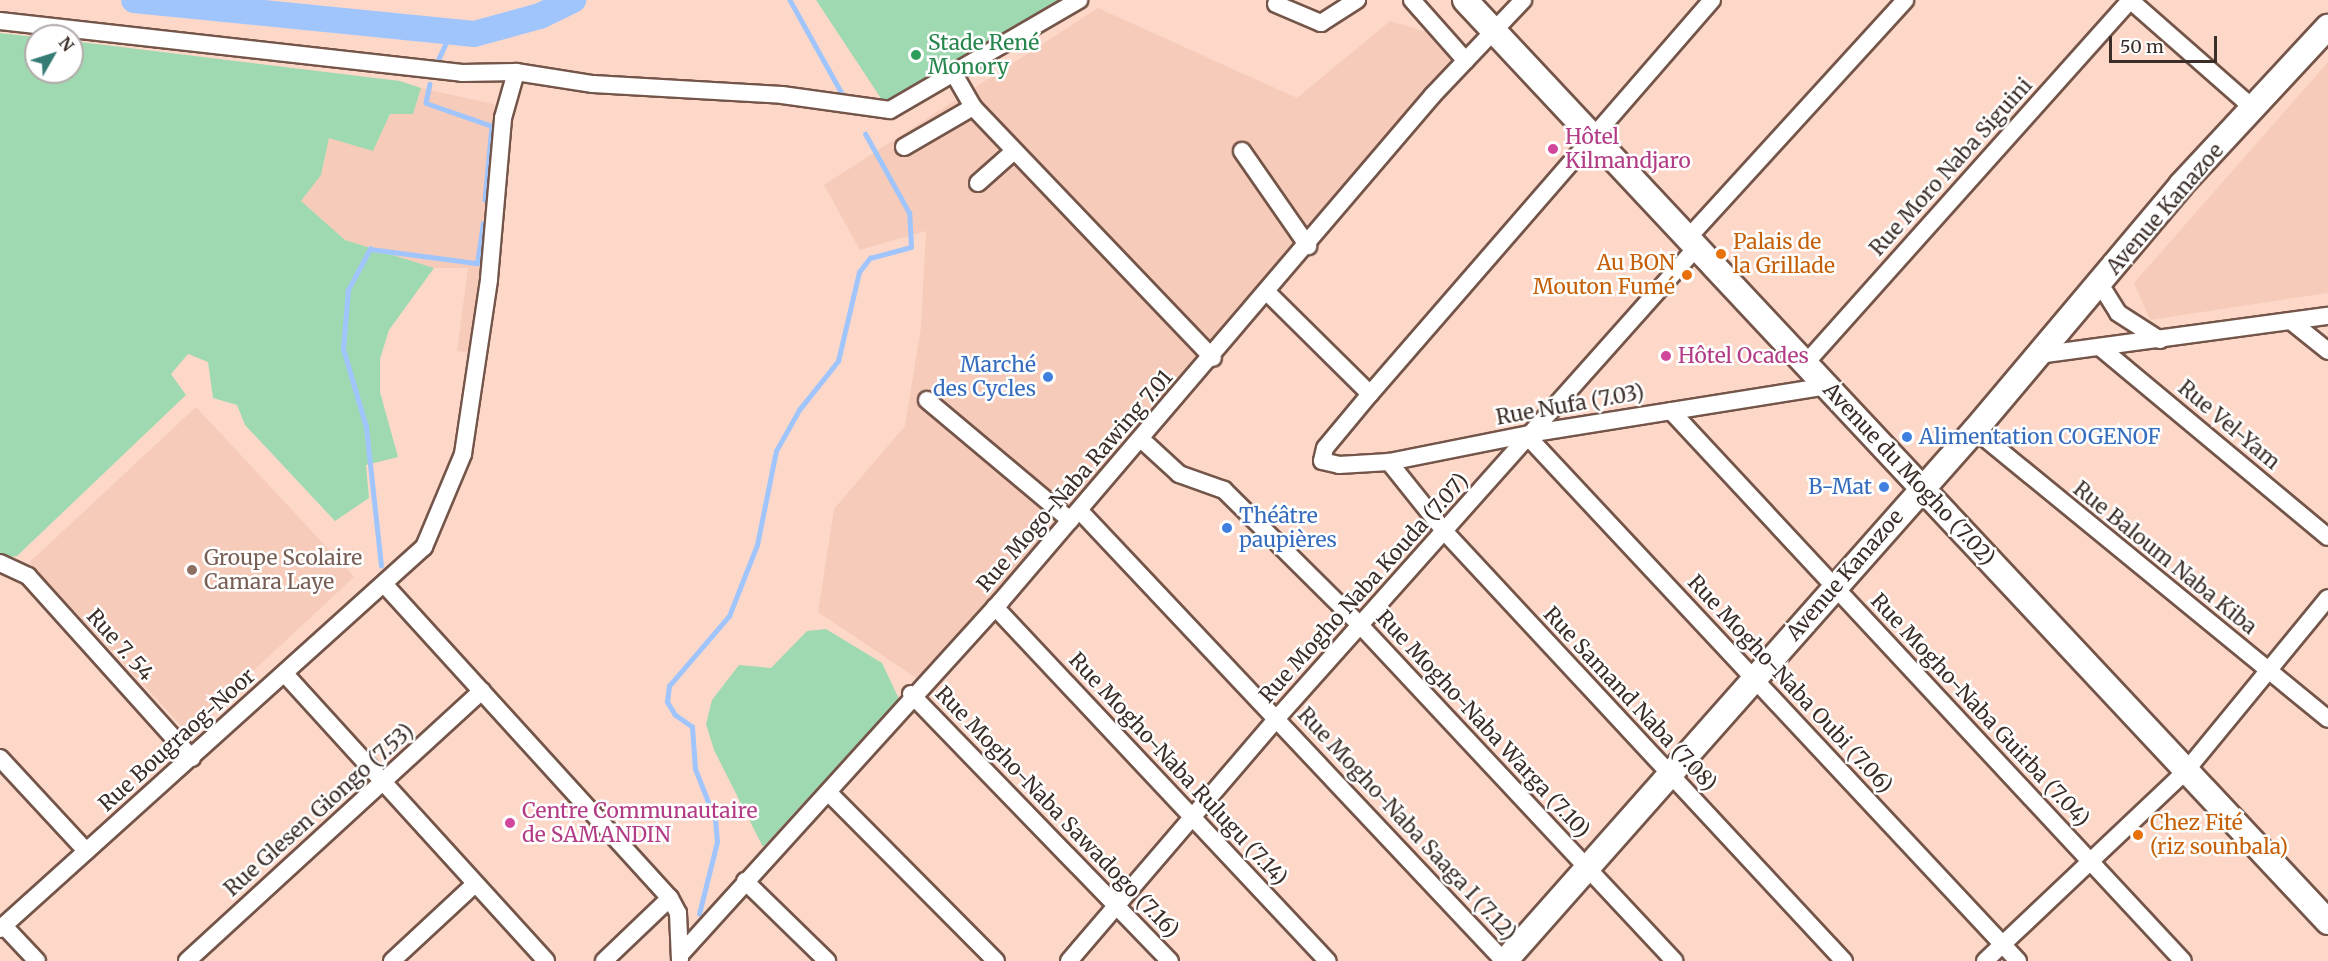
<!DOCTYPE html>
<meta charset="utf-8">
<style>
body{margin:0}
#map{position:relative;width:2328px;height:961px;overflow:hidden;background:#fdd8c9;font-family:Merriweather,serif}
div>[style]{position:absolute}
.built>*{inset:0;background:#f6cbb9;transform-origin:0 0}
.green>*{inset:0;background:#9fd9b1}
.stream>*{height:4.5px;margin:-2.25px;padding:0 2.25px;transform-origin:2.25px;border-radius:2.25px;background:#a0c5fc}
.river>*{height:26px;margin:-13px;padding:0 13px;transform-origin:13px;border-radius:13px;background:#a0c5fc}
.roads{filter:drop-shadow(2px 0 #745549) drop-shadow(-2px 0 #745549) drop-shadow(0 2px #745549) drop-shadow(0 -2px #745549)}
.street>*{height:16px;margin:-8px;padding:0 8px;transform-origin:8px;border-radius:8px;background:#fff}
.secondary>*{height:24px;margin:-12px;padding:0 12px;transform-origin:12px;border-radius:12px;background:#fff}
.dots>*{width:16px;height:16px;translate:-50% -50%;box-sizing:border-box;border:3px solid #fff;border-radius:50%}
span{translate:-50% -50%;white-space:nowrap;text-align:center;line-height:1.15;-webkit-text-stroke:5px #fff;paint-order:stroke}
.leisure-label{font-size:21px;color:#27864d}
.left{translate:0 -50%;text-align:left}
.hotel-label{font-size:21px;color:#b23c85}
.street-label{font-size:21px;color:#3b2e28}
.food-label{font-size:21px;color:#c56008}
.right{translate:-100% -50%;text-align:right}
.shop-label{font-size:21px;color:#366cbe}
.education-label{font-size:21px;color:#785e54}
.north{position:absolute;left:24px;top:24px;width:60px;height:60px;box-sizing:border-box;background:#fff;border:2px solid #b1aba9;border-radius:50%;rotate:51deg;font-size:16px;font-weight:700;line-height:24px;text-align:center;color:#3b2e28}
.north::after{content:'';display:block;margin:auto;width:21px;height:27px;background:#357c75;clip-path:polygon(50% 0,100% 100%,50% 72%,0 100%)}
.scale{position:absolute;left:2109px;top:36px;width:108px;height:27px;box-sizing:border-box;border:3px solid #3b2e28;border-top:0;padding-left:8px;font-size:18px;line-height:21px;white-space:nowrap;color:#3b2e28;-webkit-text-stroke:4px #fff;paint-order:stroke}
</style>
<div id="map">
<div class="built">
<div style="clip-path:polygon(1098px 8px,1297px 98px,1390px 21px,1467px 44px,922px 682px,818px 612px,834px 509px,905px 426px,921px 327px,926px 231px,860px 250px,824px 185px)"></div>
<div style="clip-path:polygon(2328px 62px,2328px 293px,2150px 320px,2134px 283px)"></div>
<div style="clip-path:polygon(421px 88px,502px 106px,470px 353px,457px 351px,468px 268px,434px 268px,345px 240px,301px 201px,321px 174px,329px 138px,373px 150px,390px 114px,413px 114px)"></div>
<div style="left:196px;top:407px;width:232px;height:228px;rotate:47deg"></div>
</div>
<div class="green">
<div style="clip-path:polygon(816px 0,1073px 0,888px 109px)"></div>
<div style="clip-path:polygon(0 33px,36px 37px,36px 72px,72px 72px,72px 41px,400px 81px,421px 88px,413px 114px,390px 114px,373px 151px,329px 138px,321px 175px,301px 201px,345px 240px,434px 268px,389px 330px,380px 359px,380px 392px,398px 457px,366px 465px,369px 498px,335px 521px,245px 425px,237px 405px,213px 398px,208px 362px,188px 354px,171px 374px,186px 395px,17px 556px,0 558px)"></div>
<div style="clip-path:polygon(826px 629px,882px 663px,899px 699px,763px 847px,714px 750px,706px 724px,712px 700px,739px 665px,771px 668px,807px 631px)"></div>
</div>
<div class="stream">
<div style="left:790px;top:0;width:111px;rotate:60.9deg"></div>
<div style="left:437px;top:62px;width:33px;rotate:-65deg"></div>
<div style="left:430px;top:84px;width:19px;rotate:102deg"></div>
<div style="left:426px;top:103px;width:70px;rotate:19.2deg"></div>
<div style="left:492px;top:126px;width:74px;rotate:95.4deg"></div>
<div style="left:381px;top:566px;width:140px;rotate:-96.2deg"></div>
<div style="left:366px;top:427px;width:81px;rotate:-106.4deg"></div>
<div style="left:343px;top:349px;width:59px;rotate:-85.2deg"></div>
<div style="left:348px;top:290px;width:47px;rotate:-61.8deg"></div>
<div style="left:370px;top:249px;width:108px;rotate:7.5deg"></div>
<div style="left:477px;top:263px;width:40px;rotate:-81.5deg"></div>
<div style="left:699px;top:914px;width:74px;rotate:-76deg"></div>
<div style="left:717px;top:842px;width:22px;rotate:-95deg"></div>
<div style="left:715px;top:820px;width:55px;rotate:-111.4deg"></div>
<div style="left:695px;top:769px;width:42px;rotate:-94.1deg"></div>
<div style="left:692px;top:727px;width:21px;rotate:-145deg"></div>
<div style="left:675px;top:715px;width:15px;rotate:-122deg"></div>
<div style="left:667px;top:702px;width:16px;rotate:-83deg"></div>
<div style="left:669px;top:686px;width:92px;rotate:-49.4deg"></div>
<div style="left:729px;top:616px;width:76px;rotate:-68.5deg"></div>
<div style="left:757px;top:545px;width:96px;rotate:-78.6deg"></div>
<div style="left:776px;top:451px;width:47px;rotate:-60.7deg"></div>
<div style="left:799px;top:410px;width:63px;rotate:-51.5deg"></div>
<div style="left:838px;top:361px;width:91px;rotate:-76.7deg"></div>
<div style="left:859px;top:272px;width:18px;rotate:-52deg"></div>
<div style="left:870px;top:258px;width:42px;rotate:-15deg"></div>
<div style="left:911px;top:247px;width:34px;rotate:-93deg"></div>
<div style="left:909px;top:213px;width:90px;rotate:-119.1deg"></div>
</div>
<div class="river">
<div style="left:134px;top:0;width:342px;rotate:5.7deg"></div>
<div style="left:474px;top:34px;width:68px;rotate:-15.3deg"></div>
<div style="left:540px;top:16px;width:37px;rotate:-26deg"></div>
</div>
<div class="roads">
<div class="street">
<div style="left:1412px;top:0;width:81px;rotate:48.5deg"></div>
<div style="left:1712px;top:0;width:522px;rotate:130.96deg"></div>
<div style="left:1370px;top:394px;width:70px;rotate:129.8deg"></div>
<div style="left:1325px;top:448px;width:13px;rotate:103deg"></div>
<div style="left:1322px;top:461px;width:17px;rotate:13deg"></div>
<div style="left:1339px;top:465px;width:50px;rotate:-3.4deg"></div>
<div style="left:1389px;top:462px;width:148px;rotate:-11.3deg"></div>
<div style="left:1534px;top:433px;width:297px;rotate:-9.1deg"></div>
<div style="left:2130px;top:0;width:167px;rotate:41.3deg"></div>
<div style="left:1276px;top:4px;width:49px;rotate:22.9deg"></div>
<div style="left:1321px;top:23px;width:43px;rotate:-32.6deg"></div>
<div style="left:0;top:21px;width:465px;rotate:6.4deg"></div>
<div style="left:462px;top:73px;width:54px;rotate:-1.1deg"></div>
<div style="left:954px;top:74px;width:38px;rotate:60deg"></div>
<div style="left:973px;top:107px;width:347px;rotate:46.3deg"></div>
<div style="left:904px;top:147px;width:80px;rotate:-30.1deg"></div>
<div style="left:1242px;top:151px;width:116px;rotate:55.2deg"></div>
<div style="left:978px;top:183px;width:48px;rotate:-41.6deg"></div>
<div style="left:1688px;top:238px;width:322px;rotate:-47.6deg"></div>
<div style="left:2100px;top:284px;width:34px;rotate:58deg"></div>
<div style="left:2118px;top:313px;width:50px;rotate:32.7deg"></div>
<div style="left:1269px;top:294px;width:142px;rotate:44.7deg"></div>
<div style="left:2292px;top:322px;width:46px;rotate:38.9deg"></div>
<div style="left:2101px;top:348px;width:295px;rotate:39.8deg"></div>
<div style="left:2038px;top:355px;width:293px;rotate:-7.7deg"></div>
<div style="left:1805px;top:364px;width:488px;rotate:-48.2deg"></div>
<div style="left:927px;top:400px;width:187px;rotate:40deg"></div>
<div style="left:1671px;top:411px;width:751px;rotate:47.05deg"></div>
<div style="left:1975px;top:430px;width:456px;rotate:39.3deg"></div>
<div style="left:1529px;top:438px;width:716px;rotate:46.92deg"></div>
<div style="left:1141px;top:439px;width:52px;rotate:42.6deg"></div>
<div style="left:1179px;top:474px;width:48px;rotate:19.6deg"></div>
<div style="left:1224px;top:490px;width:192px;rotate:44.8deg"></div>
<div style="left:1360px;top:625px;width:460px;rotate:46.9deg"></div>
<div style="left:1389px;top:462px;width:90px;rotate:51.3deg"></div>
<div style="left:1445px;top:532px;width:586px;rotate:47.08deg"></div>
<div style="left:1079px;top:510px;width:620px;rotate:46.7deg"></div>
<div style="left:0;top:563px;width:31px;rotate:25deg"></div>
<div style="left:28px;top:576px;width:245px;rotate:48deg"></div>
<div style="left:385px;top:585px;width:423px;rotate:47.7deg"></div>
<div style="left:670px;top:898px;width:17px;rotate:62deg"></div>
<div style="left:678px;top:913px;width:47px;rotate:87.6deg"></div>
<div style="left:995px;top:607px;width:486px;rotate:46.8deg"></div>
<div style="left:285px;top:674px;width:388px;rotate:47.7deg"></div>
<div style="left:911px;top:694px;width:372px;rotate:45.9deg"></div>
<div style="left:0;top:758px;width:127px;rotate:47.2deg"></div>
<div style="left:829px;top:793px;width:237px;rotate:45.2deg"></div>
<div style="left:745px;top:881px;width:115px;rotate:44.3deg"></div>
<div style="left:4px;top:926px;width:48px;rotate:46.7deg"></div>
<div style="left:0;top:929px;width:571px;rotate:-42.02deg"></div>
<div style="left:424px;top:547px;width:101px;rotate:-67.2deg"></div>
<div style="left:463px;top:454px;width:177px;rotate:-81.5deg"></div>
<div style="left:489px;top:279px;width:162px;rotate:-85deg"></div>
<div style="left:503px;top:118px;width:48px;rotate:-74.2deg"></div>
<div style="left:516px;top:72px;width:78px;rotate:8.9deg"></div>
<div style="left:593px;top:84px;width:189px;rotate:3.3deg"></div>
<div style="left:782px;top:95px;width:109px;rotate:7.9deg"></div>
<div style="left:890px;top:110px;width:219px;rotate:-30.2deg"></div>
<div style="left:680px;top:955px;width:478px;rotate:-47.8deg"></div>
<div style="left:1001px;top:601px;width:665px;rotate:-49.51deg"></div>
<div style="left:1433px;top:95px;width:131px;rotate:-46.5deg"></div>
<div style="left:187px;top:961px;width:400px;rotate:-42.5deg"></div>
<div style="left:392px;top:961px;width:113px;rotate:-42.9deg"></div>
<div style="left:604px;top:961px;width:91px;rotate:-43.7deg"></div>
<div style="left:1069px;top:961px;width:321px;rotate:-49.4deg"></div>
<div style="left:1278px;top:717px;width:628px;rotate:-48.29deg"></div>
<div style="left:1985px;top:961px;width:275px;rotate:-43.4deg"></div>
<div style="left:2185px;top:772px;width:225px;rotate:-50.6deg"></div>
</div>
<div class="secondary">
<div style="left:1465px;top:0;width:1263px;rotate:46.89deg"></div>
<div style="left:1505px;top:961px;width:709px;rotate:-48.49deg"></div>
<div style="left:1975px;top:430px;width:320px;rotate:-49.9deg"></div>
<div style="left:2181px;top:185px;width:216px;rotate:-47.1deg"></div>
</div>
</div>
<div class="dots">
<div style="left:916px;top:55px;background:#2e9e5b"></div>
<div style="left:1553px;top:149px;background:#d1479c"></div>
<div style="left:1721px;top:254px;background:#e8710a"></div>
<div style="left:1687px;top:275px;background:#e8710a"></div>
<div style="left:1666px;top:356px;background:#d1479c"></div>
<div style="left:1048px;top:377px;background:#3f7fe0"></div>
<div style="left:1907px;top:437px;background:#3f7fe0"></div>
<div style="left:1884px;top:487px;background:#3f7fe0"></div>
<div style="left:1227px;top:528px;background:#3f7fe0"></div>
<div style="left:192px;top:570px;background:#8d6e63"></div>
<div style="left:510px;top:823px;background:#d1479c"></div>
<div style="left:2138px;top:835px;background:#e8710a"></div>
</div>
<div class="leisure-label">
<span class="left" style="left:928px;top:55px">Stade René<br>Monory</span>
</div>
<div class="hotel-label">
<span class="left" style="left:1565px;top:149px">Hôtel<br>Kilmandjaro</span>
<span class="left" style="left:1678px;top:356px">Hôtel Ocades</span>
<span class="left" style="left:522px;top:823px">Centre Communautaire<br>de SAMANDIN</span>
</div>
<div class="street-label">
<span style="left:1951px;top:167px;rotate:-48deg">Rue Moro Naba Siguini</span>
<span style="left:2165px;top:209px;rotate:-49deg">Avenue Kanazoe</span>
<span style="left:1570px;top:405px;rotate:-10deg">Rue Nufa (7.03)</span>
<span style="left:2229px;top:425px;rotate:40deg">Rue Vel-Yam</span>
<span style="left:1909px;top:474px;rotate:47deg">Avenue du Mogho (7.02)</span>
<span style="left:1075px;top:481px;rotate:-49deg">Rue Mogo-Naba Rawing 7.01</span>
<span style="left:2165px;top:558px;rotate:39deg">Rue Baloum Naba Kiba</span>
<span style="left:1845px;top:575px;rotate:-49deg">Avenue Kanazoe</span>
<span style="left:1364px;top:588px;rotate:-48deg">Rue Mogho Naba Kouda (7.07)</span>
<span style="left:120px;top:645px;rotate:48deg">Rue 7. 54</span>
<span style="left:1790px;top:684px;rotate:47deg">Rue Mogho-Naba Oubi (7.06)</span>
<span style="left:1630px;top:699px;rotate:47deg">Rue Samand Naba (7.08)</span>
<span style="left:1980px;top:710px;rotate:47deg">Rue Mogho-Naba Guirba (7.04)</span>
<span style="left:1483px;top:724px;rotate:47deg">Rue Mogho-Naba Warga (7.10)</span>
<span style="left:177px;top:740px;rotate:-42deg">Rue Bougraog-Noor</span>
<span style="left:1178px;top:769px;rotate:47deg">Rue Mogho-Naba Rulugu (7.14)</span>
<span style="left:319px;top:810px;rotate:-42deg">Rue Glesen Giongo (7.53)</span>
<span style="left:1057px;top:812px;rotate:46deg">Rue Mogho-Naba Sawadogo (7.16)</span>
<span style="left:1407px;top:824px;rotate:47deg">Rue Mogho-Naba Saaga I (7.12)</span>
</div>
<div class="food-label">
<span class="left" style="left:1733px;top:254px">Palais de<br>la Grillade</span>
<span class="right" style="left:1675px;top:275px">Au BON<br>Mouton Fumé</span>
<span class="left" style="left:2150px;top:835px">Chez Fité<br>(riz sounbala)</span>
</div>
<div class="shop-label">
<span class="right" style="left:1036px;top:377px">Marché<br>des Cycles</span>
<span class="left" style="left:1919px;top:437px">Alimentation COGENOF</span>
<span class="right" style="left:1872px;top:487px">B-Mat</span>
<span class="left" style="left:1239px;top:528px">Théâtre<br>paupières</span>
</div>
<div class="education-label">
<span class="left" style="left:204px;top:570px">Groupe Scolaire<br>Camara Laye</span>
</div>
<div class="north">N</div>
<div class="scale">50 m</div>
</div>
